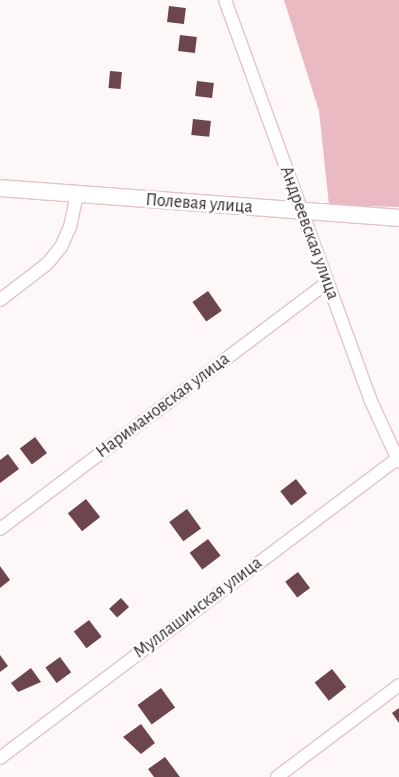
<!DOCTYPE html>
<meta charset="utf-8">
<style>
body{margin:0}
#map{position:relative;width:399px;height:777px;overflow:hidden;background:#fdf7f8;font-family:"Alegreya Sans",sans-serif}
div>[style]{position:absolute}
.forest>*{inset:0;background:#eabac2}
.building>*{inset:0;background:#6d454c;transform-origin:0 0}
.roads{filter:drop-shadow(1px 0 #e4c3c8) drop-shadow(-1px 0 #e4c3c8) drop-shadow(0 1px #e4c3c8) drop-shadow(0 -1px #e4c3c8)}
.minor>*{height:12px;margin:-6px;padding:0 6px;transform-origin:6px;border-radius:6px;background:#fff}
.tertiary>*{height:16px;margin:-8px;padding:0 8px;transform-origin:8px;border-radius:8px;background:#fff}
span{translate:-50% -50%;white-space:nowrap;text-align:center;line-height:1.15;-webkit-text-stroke:5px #fff;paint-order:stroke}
.street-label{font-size:18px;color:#322628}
</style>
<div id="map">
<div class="forest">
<div style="clip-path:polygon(284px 0,399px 0,399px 207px,329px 205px,319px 111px)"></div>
</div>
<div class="building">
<div style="left:169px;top:6px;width:17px;height:16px;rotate:7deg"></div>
<div style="left:180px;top:35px;width:17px;height:16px;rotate:7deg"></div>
<div style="left:110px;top:71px;width:12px;height:17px;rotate:5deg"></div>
<div style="left:197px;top:81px;width:17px;height:15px;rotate:7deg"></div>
<div style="left:193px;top:119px;width:18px;height:16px;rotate:6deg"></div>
<div style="left:208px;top:291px;width:24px;height:19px;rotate:55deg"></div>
<div style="left:35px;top:437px;width:20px;height:19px;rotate:53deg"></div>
<div style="clip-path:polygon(8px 454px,19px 469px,0 483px,0 460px)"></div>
<div style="left:296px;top:479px;width:18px;height:20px;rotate:52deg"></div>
<div style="left:86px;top:499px;width:23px;height:23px;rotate:52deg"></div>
<div style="left:187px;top:509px;width:24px;height:22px;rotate:54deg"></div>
<div style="left:208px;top:539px;width:21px;height:23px;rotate:53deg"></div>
<div style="clip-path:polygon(0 566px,10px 580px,0 588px)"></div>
<div style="left:298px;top:572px;width:20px;height:16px;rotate:53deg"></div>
<div style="left:121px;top:598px;width:12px;height:16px;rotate:48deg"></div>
<div style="left:89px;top:620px;width:21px;height:19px;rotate:53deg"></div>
<div style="clip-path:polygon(0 655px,8px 666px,0 672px)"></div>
<div style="left:60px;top:657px;width:19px;height:18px;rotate:54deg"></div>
<div style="clip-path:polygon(31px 668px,41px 682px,18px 692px,11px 683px)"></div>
<div style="left:332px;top:669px;width:23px;height:22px;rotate:52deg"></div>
<div style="left:161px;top:688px;width:24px;height:29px;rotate:54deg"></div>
<div style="clip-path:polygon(399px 708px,399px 723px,392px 713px)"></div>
<div style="clip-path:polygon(141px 724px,155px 743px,141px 754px,123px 737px)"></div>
<div style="clip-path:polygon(165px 757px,180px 777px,154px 777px,148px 769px)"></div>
</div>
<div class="roads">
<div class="minor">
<div style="left:225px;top:0;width:425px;rotate:70deg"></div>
<div style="left:370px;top:399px;width:69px;rotate:65.3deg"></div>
<div style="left:0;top:300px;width:59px;rotate:-37.5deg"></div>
<div style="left:47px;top:264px;width:22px;rotate:-51deg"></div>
<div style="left:61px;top:247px;width:22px;rotate:-66deg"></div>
<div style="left:70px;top:227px;width:34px;rotate:-78deg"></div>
<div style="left:0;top:529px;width:408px;rotate:-37deg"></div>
<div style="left:0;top:758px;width:497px;rotate:-37deg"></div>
<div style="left:277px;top:777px;width:153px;rotate:-37deg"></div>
</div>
<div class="tertiary">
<div style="left:0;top:188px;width:400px;rotate:4.3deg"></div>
</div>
</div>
<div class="street-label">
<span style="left:199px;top:204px;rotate:4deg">Полевая улица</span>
<span style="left:309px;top:233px;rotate:70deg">Андреевская улица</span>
<span style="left:163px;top:406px;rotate:-37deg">Наримановская улица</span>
<span style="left:198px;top:608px;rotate:-37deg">Муллашинская улица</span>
</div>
</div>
